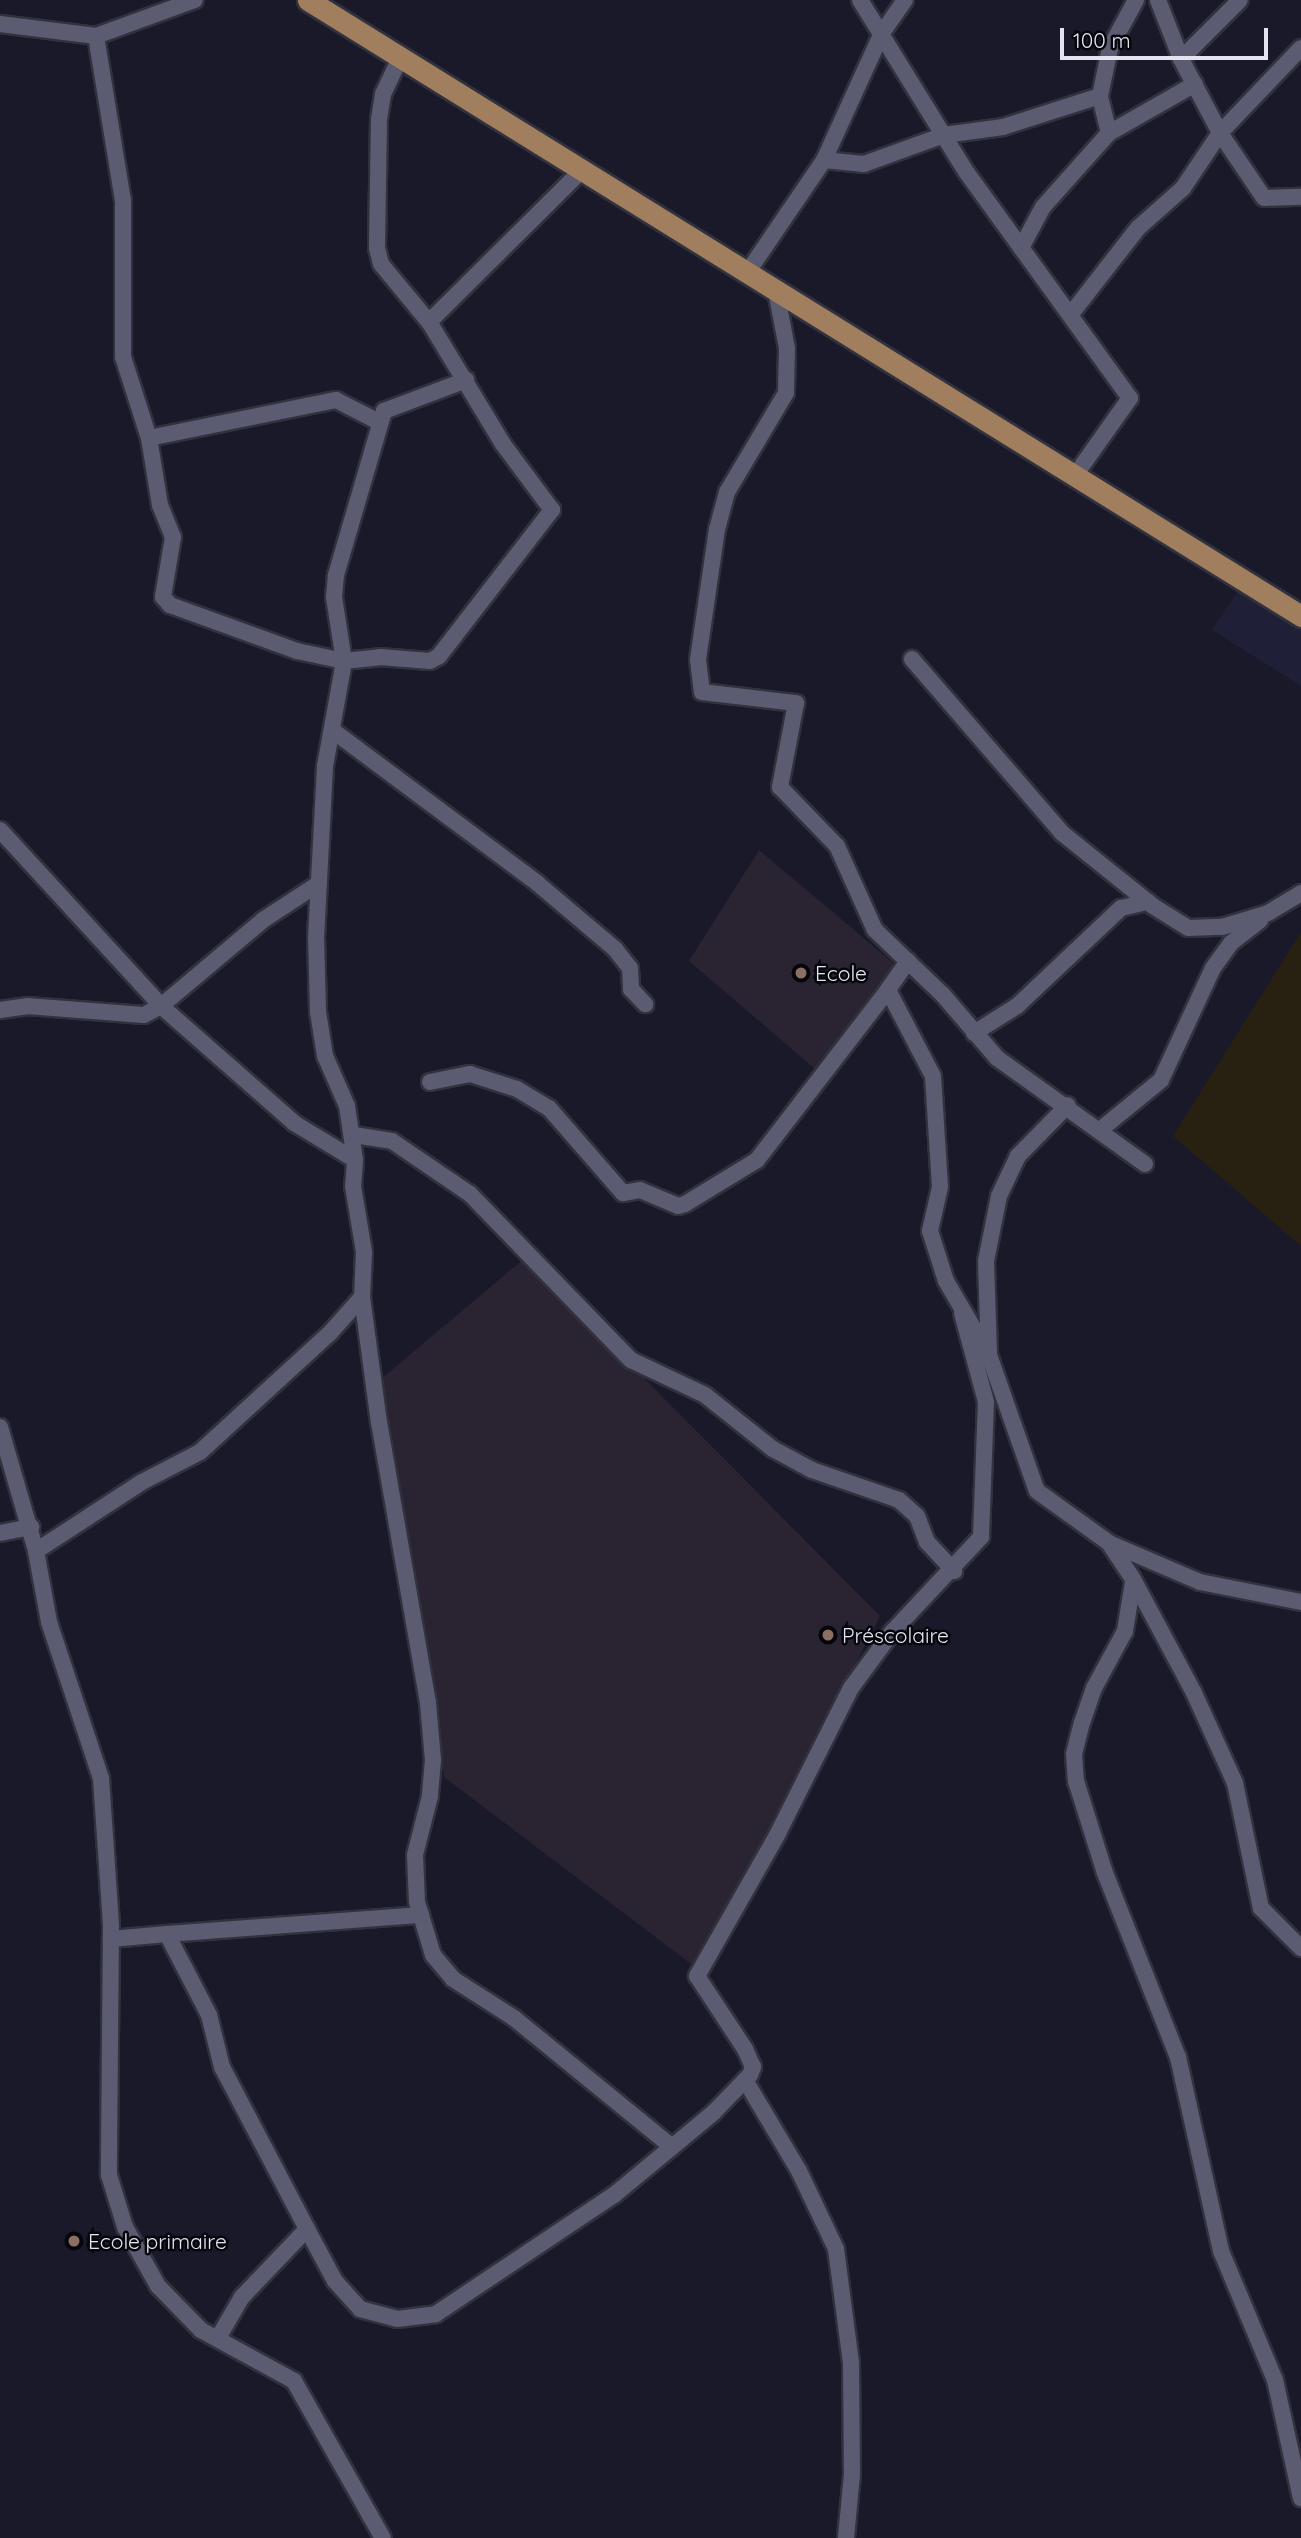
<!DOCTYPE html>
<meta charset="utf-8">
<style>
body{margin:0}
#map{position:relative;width:1301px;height:2538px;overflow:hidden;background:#19192a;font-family:Quicksand,sans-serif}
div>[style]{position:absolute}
.built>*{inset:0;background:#1f2037}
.industrial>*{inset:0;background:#282111}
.education>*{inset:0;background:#2a2332}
.roads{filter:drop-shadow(2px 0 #31323e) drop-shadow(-2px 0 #31323e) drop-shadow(0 2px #31323e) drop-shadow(0 -2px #31323e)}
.street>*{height:16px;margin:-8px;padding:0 8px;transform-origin:8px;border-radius:8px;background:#5b5c71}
.primary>*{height:21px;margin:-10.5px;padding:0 10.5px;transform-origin:10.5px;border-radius:10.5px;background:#a17f5e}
.dots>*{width:19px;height:19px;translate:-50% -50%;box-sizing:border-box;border:4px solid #05060c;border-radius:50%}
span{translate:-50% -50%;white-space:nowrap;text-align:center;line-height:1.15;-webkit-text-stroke:5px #05060c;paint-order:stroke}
.poi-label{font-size:21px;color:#e3e4f0}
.left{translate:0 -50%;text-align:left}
.scale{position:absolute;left:1060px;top:28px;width:208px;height:32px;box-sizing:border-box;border:4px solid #e3e4f0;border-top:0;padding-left:9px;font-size:21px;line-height:24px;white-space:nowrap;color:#e3e4f0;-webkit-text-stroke:5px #05060c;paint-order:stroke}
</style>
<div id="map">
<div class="built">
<div style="clip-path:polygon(1245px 580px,1301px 616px,1301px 686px,1212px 630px)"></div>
</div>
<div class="industrial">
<div style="clip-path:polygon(1301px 932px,1301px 1246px,1173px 1136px)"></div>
</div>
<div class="education">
<div style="clip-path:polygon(759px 850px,898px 967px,820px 1073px,689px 961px)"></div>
<div style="clip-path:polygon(525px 1258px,880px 1616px,699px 1970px,444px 1777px,381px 1379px)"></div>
</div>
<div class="roads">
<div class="street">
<div style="left:860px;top:0;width:203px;rotate:58.3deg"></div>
<div style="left:967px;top:173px;width:278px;rotate:54.1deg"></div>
<div style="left:1130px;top:398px;width:93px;rotate:125.4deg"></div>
<div style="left:1158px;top:0;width:63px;rotate:68.7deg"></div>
<div style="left:1181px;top:59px;width:84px;rotate:62.2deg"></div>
<div style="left:1220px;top:133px;width:78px;rotate:55.9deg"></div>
<div style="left:1264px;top:198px;width:37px;rotate:-2deg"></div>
<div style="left:0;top:24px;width:97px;rotate:7.1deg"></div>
<div style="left:96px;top:36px;width:105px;rotate:-20deg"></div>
<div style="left:96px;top:36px;width:166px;rotate:80.7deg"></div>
<div style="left:123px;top:200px;width:157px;rotate:90deg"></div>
<div style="left:123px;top:357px;width:85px;rotate:72.2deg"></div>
<div style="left:149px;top:438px;width:68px;rotate:80.7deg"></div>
<div style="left:160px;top:505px;width:35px;rotate:68deg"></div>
<div style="left:173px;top:537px;width:61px;rotate:99.5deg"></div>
<div style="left:163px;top:597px;width:11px;rotate:49deg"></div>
<div style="left:170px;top:605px;width:135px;rotate:19.9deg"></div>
<div style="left:297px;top:651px;width:48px;rotate:12deg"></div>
<div style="left:344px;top:661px;width:36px;rotate:-6deg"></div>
<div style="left:380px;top:657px;width:50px;rotate:4.6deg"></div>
<div style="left:430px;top:661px;width:10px;rotate:-29deg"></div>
<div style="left:439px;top:656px;width:185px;rotate:-52.3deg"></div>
<div style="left:552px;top:510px;width:82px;rotate:-126.6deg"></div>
<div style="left:503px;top:444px;width:143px;rotate:-121.2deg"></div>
<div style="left:429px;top:322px;width:214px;rotate:-44.8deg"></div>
<div style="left:401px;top:56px;width:42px;rotate:115.3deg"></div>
<div style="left:383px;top:94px;width:25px;rotate:99deg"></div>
<div style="left:379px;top:119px;width:129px;rotate:90.9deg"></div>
<div style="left:377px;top:248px;width:16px;rotate:76deg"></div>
<div style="left:381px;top:264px;width:75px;rotate:50.4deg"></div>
<div style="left:1181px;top:59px;width:83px;rotate:-45deg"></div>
<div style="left:1109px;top:133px;width:99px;rotate:-29.7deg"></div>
<div style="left:824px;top:160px;width:40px;rotate:5.7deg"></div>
<div style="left:864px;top:164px;width:85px;rotate:-19.9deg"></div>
<div style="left:944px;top:135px;width:60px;rotate:-7.7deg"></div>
<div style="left:1003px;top:127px;width:102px;rotate:-17.7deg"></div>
<div style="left:1021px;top:248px;width:47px;rotate:-61.8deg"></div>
<div style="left:1043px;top:207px;width:99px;rotate:-48.3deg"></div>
<div style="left:1109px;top:133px;width:38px;rotate:-104deg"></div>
<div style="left:1100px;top:96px;width:49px;rotate:-78.2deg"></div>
<div style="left:1110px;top:48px;width:55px;rotate:-61.6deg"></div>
<div style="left:747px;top:273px;width:137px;rotate:-55.7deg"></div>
<div style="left:824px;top:160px;width:140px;rotate:-65.5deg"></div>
<div style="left:882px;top:33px;width:40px;rotate:-55.1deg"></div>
<div style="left:776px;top:291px;width:58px;rotate:79.1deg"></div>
<div style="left:787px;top:348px;width:45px;rotate:91.3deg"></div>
<div style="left:786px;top:393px;width:115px;rotate:120.8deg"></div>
<div style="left:727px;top:492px;width:38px;rotate:105deg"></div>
<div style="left:717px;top:529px;width:132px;rotate:98.3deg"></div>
<div style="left:698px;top:660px;width:32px;rotate:83deg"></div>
<div style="left:702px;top:692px;width:95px;rotate:6.7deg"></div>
<div style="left:796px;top:703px;width:86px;rotate:100.8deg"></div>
<div style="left:780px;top:787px;width:82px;rotate:46deg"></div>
<div style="left:837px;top:846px;width:92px;rotate:65.7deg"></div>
<div style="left:875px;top:930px;width:94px;rotate:43.7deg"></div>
<div style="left:943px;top:995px;width:83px;rotate:49.4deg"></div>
<div style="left:997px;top:1058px;width:182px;rotate:35.6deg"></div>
<div style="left:1071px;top:314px;width:109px;rotate:-52.1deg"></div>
<div style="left:1138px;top:228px;width:60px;rotate:-41.6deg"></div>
<div style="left:1183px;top:188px;width:66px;rotate:-56.1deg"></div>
<div style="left:1220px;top:133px;width:117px;rotate:-46.4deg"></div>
<div style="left:149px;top:438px;width:191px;rotate:-11.5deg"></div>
<div style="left:336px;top:400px;width:48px;rotate:27.1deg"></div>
<div style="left:912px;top:659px;width:230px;rotate:49.2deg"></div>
<div style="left:1062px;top:833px;width:117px;rotate:38.7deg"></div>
<div style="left:1153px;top:906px;width:41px;rotate:32.2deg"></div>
<div style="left:1188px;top:928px;width:34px;rotate:-2deg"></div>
<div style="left:1222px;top:927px;width:48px;rotate:-16.9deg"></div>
<div style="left:1268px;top:913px;width:39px;rotate:-31deg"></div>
<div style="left:332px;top:730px;width:256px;rotate:36.7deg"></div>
<div style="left:537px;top:883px;width:102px;rotate:40.2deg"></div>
<div style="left:615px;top:949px;width:24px;rotate:52deg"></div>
<div style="left:630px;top:968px;width:21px;rotate:87deg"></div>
<div style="left:631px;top:989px;width:21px;rotate:47deg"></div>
<div style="left:0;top:830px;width:239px;rotate:47.5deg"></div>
<div style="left:161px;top:1006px;width:177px;rotate:41.3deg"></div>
<div style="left:294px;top:1123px;width:71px;rotate:31.2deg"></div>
<div style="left:355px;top:1160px;width:26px;rotate:94deg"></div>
<div style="left:353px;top:1186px;width:67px;rotate:80.5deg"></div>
<div style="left:364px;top:1252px;width:45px;rotate:92.5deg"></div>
<div style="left:362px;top:1297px;width:126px;rotate:82.3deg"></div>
<div style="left:379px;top:1422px;width:285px;rotate:80.1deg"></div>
<div style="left:428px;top:1703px;width:57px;rotate:85deg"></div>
<div style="left:433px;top:1760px;width:36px;rotate:95deg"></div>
<div style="left:430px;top:1796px;width:61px;rotate:104.3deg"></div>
<div style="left:415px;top:1855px;width:47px;rotate:87.6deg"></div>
<div style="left:417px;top:1902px;width:55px;rotate:73.2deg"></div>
<div style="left:433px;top:1955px;width:31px;rotate:50deg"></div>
<div style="left:453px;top:1979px;width:72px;rotate:32.6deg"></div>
<div style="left:514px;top:2018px;width:204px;rotate:39.2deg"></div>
<div style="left:908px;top:961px;width:35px;rotate:125deg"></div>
<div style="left:888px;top:990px;width:97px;rotate:62.4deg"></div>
<div style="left:933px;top:1076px;width:111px;rotate:86.4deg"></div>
<div style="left:940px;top:1187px;width:45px;rotate:102.8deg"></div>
<div style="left:930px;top:1231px;width:52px;rotate:72.3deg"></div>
<div style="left:946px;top:1281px;width:86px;rotate:59.8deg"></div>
<div style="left:989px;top:1355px;width:144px;rotate:70.6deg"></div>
<div style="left:1037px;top:1491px;width:89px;rotate:35.8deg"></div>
<div style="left:1109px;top:1543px;width:43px;rotate:56.3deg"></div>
<div style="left:1133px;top:1579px;width:129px;rotate:61.8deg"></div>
<div style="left:1194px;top:1693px;width:99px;rotate:65.5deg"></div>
<div style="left:1235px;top:1783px;width:128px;rotate:78.3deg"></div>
<div style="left:1261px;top:1908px;width:57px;rotate:45deg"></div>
<div style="left:0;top:1010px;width:27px;rotate:-8deg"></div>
<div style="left:27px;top:1006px;width:117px;rotate:4.4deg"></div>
<div style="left:144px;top:1015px;width:19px;rotate:-28deg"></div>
<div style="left:161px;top:1006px;width:133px;rotate:-40.1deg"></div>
<div style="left:263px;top:920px;width:66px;rotate:-33.2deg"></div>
<div style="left:974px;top:1033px;width:51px;rotate:-32.1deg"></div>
<div style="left:1017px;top:1006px;width:143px;rotate:-43.3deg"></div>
<div style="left:1121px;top:908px;width:28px;rotate:-13deg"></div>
<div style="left:430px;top:1082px;width:41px;rotate:-11.3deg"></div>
<div style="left:470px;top:1074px;width:49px;rotate:17.7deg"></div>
<div style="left:517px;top:1089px;width:37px;rotate:31deg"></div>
<div style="left:549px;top:1108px;width:113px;rotate:49deg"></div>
<div style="left:623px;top:1193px;width:17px;rotate:-10deg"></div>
<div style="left:640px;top:1190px;width:41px;rotate:22.8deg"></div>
<div style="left:678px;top:1206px;width:7px;rotate:-16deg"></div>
<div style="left:685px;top:1204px;width:84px;rotate:-31.4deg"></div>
<div style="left:757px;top:1160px;width:215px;rotate:-52.4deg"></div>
<div style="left:1100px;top:1130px;width:79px;rotate:-39.3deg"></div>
<div style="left:1161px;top:1080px;width:123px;rotate:-65.1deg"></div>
<div style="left:1213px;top:968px;width:31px;rotate:-54deg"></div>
<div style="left:1231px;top:943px;width:37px;rotate:-38deg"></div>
<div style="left:354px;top:1135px;width:38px;rotate:9deg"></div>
<div style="left:392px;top:1141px;width:94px;rotate:34.2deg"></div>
<div style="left:470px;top:1194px;width:231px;rotate:45.9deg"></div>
<div style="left:631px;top:1360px;width:82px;rotate:25.3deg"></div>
<div style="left:705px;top:1395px;width:87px;rotate:38.5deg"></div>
<div style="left:773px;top:1449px;width:44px;rotate:28.3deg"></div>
<div style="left:812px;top:1470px;width:92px;rotate:19deg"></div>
<div style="left:899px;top:1500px;width:24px;rotate:42deg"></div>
<div style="left:917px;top:1516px;width:28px;rotate:69deg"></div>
<div style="left:927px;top:1542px;width:40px;rotate:47deg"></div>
<div style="left:355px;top:1160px;width:55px;rotate:-98.4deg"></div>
<div style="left:347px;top:1106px;width:55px;rotate:-113.7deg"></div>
<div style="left:325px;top:1056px;width:45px;rotate:-99deg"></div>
<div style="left:318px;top:1012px;width:74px;rotate:-91.5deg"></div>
<div style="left:316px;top:938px;width:172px;rotate:-87deg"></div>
<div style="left:325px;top:766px;width:107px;rotate:-79.7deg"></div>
<div style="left:344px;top:661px;width:65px;rotate:-98.9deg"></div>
<div style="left:334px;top:597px;width:22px;rotate:-85deg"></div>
<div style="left:336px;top:575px;width:171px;rotate:-73.7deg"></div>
<div style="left:384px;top:411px;width:88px;rotate:-20.7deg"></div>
<div style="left:989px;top:1353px;width:92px;rotate:-91.9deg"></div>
<div style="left:986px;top:1261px;width:66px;rotate:-78.7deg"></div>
<div style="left:999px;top:1196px;width:44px;rotate:-64.6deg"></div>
<div style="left:1018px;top:1156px;width:71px;rotate:-45.6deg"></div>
<div style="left:0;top:1427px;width:129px;rotate:73.8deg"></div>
<div style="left:36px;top:1551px;width:72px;rotate:79.6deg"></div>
<div style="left:49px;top:1622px;width:164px;rotate:71.6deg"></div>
<div style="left:101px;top:1778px;width:148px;rotate:86.1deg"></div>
<div style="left:111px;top:1926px;width:249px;rotate:90.5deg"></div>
<div style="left:109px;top:2175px;width:54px;rotate:72.9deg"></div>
<div style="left:125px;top:2227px;width:68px;rotate:60.8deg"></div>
<div style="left:158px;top:2286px;width:62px;rotate:45.7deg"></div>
<div style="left:201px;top:2330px;width:106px;rotate:28.7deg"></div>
<div style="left:294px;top:2381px;width:180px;rotate:60.5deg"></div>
<div style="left:0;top:1533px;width:32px;rotate:-11deg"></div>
<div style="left:1109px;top:1543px;width:99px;rotate:23.2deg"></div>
<div style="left:1200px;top:1582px;width:103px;rotate:11.2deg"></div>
<div style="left:36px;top:1551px;width:126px;rotate:-33.1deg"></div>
<div style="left:142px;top:1482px;width:65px;rotate:-27.3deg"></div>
<div style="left:200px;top:1452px;width:176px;rotate:-42.5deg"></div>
<div style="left:330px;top:1333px;width:48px;rotate:-48.4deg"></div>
<div style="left:1133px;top:1582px;width:50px;rotate:99.3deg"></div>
<div style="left:1125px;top:1631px;width:65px;rotate:118.5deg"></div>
<div style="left:1094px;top:1688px;width:36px;rotate:109deg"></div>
<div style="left:1082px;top:1722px;width:33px;rotate:104deg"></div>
<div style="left:1074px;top:1754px;width:27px;rotate:86deg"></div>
<div style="left:1076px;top:1781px;width:96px;rotate:72.5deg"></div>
<div style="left:1105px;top:1873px;width:198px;rotate:68.4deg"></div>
<div style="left:1178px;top:2057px;width:199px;rotate:77.5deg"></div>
<div style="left:1221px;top:2251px;width:140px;rotate:67.3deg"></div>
<div style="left:1275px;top:2380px;width:121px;rotate:77.6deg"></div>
<div style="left:167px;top:1934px;width:255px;rotate:-4.3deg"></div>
<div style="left:111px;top:1939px;width:56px;rotate:-5.1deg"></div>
<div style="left:167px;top:1934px;width:91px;rotate:62.6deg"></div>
<div style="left:209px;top:2015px;width:54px;rotate:76deg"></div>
<div style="left:222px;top:2067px;width:183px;rotate:62.3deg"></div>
<div style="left:745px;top:2080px;width:106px;rotate:59.3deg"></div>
<div style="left:799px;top:2171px;width:86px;rotate:64.6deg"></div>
<div style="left:836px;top:2249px;width:115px;rotate:82.5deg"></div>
<div style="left:851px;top:2363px;width:111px;rotate:89.5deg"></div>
<div style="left:852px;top:2474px;width:64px;rotate:95.4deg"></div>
<div style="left:218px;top:2338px;width:48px;rotate:-59.7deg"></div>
<div style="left:242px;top:2297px;width:94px;rotate:-46.3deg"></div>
<div style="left:307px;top:2229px;width:59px;rotate:61.7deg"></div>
<div style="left:335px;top:2281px;width:38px;rotate:48deg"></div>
<div style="left:360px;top:2309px;width:38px;rotate:15deg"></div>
<div style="left:397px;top:2319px;width:39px;rotate:-7deg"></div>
<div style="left:436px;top:2314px;width:214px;rotate:-33.8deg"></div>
<div style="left:614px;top:2195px;width:129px;rotate:-39.6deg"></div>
<div style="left:713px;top:2113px;width:53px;rotate:-45.8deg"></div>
<div style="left:750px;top:2075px;width:9px;rotate:-69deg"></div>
<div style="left:753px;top:2067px;width:20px;rotate:-114deg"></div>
<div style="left:745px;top:2049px;width:87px;rotate:-123.3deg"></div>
<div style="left:697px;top:1976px;width:162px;rotate:-60.4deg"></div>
<div style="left:777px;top:1835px;width:165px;rotate:-63.3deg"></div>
<div style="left:851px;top:1688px;width:71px;rotate:-53.6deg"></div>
<div style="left:893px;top:1631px;width:129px;rotate:-46.9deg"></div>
<div style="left:981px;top:1537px;width:135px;rotate:-87.9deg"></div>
<div style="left:986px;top:1402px;width:92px;rotate:-105.1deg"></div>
</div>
<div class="primary">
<div style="left:308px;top:0;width:1169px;rotate:31.81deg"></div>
</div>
</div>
<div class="dots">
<div style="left:801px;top:973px;background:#8d6e63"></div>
<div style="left:828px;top:1635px;background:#8d6e63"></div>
<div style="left:74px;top:2241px;background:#8d6e63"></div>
</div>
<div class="poi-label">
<span class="left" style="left:815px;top:973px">Ecole</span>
<span class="left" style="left:842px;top:1635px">Préscolaire</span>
<span class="left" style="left:88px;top:2241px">Ecole primaire</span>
</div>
<div class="scale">100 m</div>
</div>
